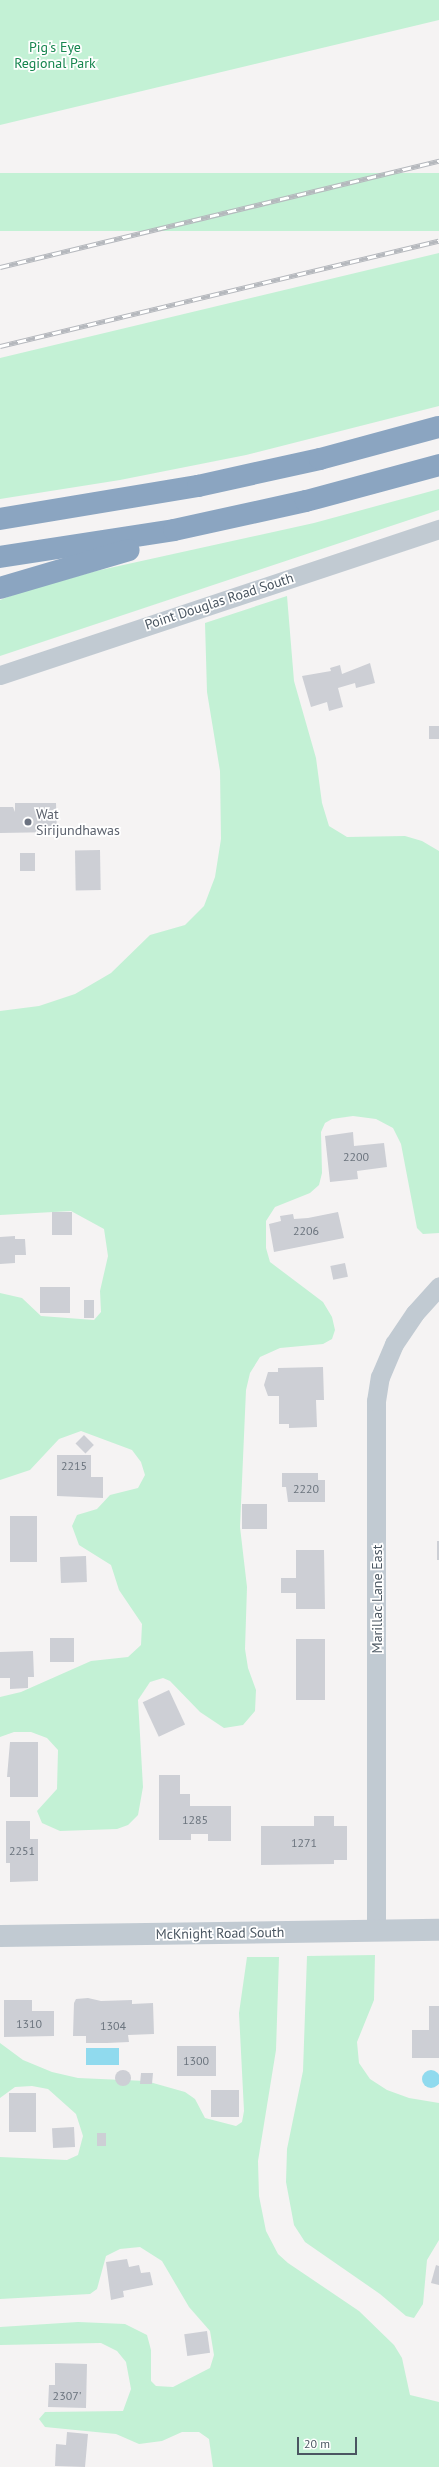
<!DOCTYPE html>
<style>
body{margin:0}
#map{position:relative;width:439px;height:2467px;overflow:hidden;background:#f5f3f3;font-family:"PT Sans",sans-serif}
div>[style]{position:absolute}
.green>*{inset:0;background:#c3f1d5;transform-origin:0 0}
.water>*{inset:0;background:#90daee;transform-origin:0 0}
.round{border-radius:50%}
.building>*{inset:0;background:#cdcfd5;transform-origin:0 0}
.minor>*{height:19px;margin:-9.5px;padding:0 9.5px;transform-origin:9.5px;border-radius:9.5px;background:#c1cad2}
.tertiary>*{height:22px;margin:-11px;padding:0 11px;transform-origin:11px;border-radius:11px;background:#c1cad2}
.motorway>*{height:22px;margin:-11px;padding:0 11px;transform-origin:11px;border-radius:11px;background:#8ba5c1}
.rail>*{height:4.5px;margin-top:-2.25px;transform-origin:0;background:repeating-linear-gradient(90deg,#fff 0 9px,#b5b8bd 0 18px);box-sizing:border-box;border-block:1px solid #b5b8bd}
.dots>*{width:11px;height:11px;translate:-50% -50%;box-sizing:border-box;border:2px solid #fff;border-radius:50%}
span{translate:-50% -50%;white-space:nowrap;text-align:center;line-height:1.15;-webkit-text-stroke:3.5px #fff;paint-order:stroke}
.number-label{font-size:12px;color:#6b747e}
.number-label span{-webkit-text-stroke-width:0}
.park-label{font-size:14px;color:#17864f}
.street-label{font-size:14px;color:#4a5661}
.worship-label{font-size:14px;color:#5b616d}
.left{translate:0 -50%;text-align:left}
.scale{position:absolute;left:297px;top:2437px;width:60px;height:18px;box-sizing:border-box;border:2px solid #4a5661;border-top:0;padding-left:5px;font-size:12px;line-height:14px;white-space:nowrap;color:#4a5661;-webkit-text-stroke:3px #fff;paint-order:stroke}
</style>
<div id="map">
<div class="green">
<div style="clip-path:polygon(0 0,439px 0,439px 20px,0 125px)"></div>
<div style="left:439px;top:173px;width:58px;height:452px;rotate:90deg"></div>
<div style="clip-path:polygon(439px 253px,439px 406px,246px 455px,120px 480px,0 499px,0 358px)"></div>
<div style="clip-path:polygon(439px 489px,439px 510px,0 656px,0 600px,21px 592px,96px 571px,314px 523px)"></div>
<div style="clip-path:polygon(287px 596px,294px 681px,316px 758px,322px 803px,329px 826px,347px 837px,405px 836px,422px 841px,439px 851px,439px 1233px,423px 1234px,417px 1228px,401px 1144px,393px 1128px,376px 1119px,353px 1116px,332px 1119px,325px 1123px,321px 1132px,322px 1173px,319px 1185px,310px 1193px,275px 1207px,266px 1221px,266px 1248px,270px 1262px,323px 1302px,332px 1317px,335px 1330px,332px 1339px,323px 1344px,280px 1348px,260px 1357px,250px 1373px,246px 1390px,240px 1527px,247px 1587px,245px 1649px,248px 1668px,256px 1690px,255px 1711px,243px 1725px,224px 1728px,200px 1712px,170px 1681px,163px 1678px,150px 1682px,138px 1700px,143px 1787px,138px 1815px,128px 1825px,117px 1829px,60px 1831px,42px 1823px,37px 1811px,57px 1789px,58px 1750px,47px 1738px,31px 1732px,14px 1732px,0 1737px,0 1697px,21px 1692px,91px 1661px,128px 1657px,141px 1645px,142px 1624px,119px 1590px,111px 1565px,79px 1545px,72px 1526px,77px 1515px,97px 1509px,110px 1495px,138px 1488px,145px 1475px,141px 1462px,132px 1450px,81px 1431px,59px 1439px,30px 1470px,0 1480px,0 1293px,22px 1298px,41px 1316px,94px 1320px,101px 1312px,100px 1291px,108px 1256px,104px 1229px,71px 1211px,0 1215px,0 1011px,39px 1006px,75px 994px,111px 973px,150px 935px,185px 925px,204px 906px,215px 877px,221px 839px,220px 771px,207px 692px,205px 623px)"></div>
<div style="clip-path:polygon(375px 1955px,374px 2000px,357px 2042px,359px 2063px,370px 2079px,387px 2090px,409px 2098px,439px 2103px,439px 2240px,427px 2260px,423px 2304px,414px 2318px,406px 2316px,380px 2294px,305px 2242px,294px 2225px,286px 2182px,287px 2149px,303px 2071px,307px 1956px)"></div>
<div style="clip-path:polygon(247px 1957px,279px 1957px,276px 2050px,258px 2161px,259px 2196px,266px 2231px,278px 2254px,288px 2263px,359px 2311px,394px 2345px,402px 2358px,410px 2395px,439px 2402px,439px 2467px,213px 2467px,209px 2439px,199px 2432px,182px 2432px,162px 2441px,139px 2444px,116px 2434px,45px 2427px,39px 2419px,45px 2412px,123px 2411px,131px 2389px,126px 2362px,117px 2351px,101px 2343px,0 2345px,0 2327px,78px 2322px,125px 2324px,147px 2335px,151px 2350px,151px 2381px,156px 2386px,173px 2387px,210px 2368px,214px 2355px,210px 2331px,189px 2307px,162px 2261px,140px 2247px,120px 2249px,106px 2256px,97px 2289px,90px 2294px,0 2299px,0 2157px,67px 2160px,78px 2155px,83px 2136px,76px 2114px,48px 2089px,32px 2086px,15px 2087px,0 2098px,0 2043px,23px 2060px,52px 2072px,78px 2078px,146px 2081px,185px 2092px,195px 2099px,205px 2118px,236px 2126px,242px 2122px,244px 2111px,239px 2013px)"></div>
</div>
<div class="water">
<div style="left:119px;top:2048px;width:17px;height:33px;rotate:90deg"></div>
<div class="round" style="left:422px;top:2070px;width:18px;height:18px"></div>
</div>
<div class="building">
<div style="clip-path:polygon(370px 663px,375px 683px,356px 688px,355px 683px,338px 688px,343px 707px,329px 711px,327px 702px,311px 707px,302px 676px,331px 671px,330px 668px,340px 665px,342px 674px)"></div>
<div style="left:429px;top:726px;width:10px;height:13px"></div>
<div style="clip-path:polygon(15px 803px,56px 803px,57px 832px,0 833px,0 807px,13px 807px,15px 812px)"></div>
<div style="left:100px;top:850px;width:40px;height:25px;rotate:89deg"></div>
<div style="left:20px;top:853px;width:15px;height:18px"></div>
<div style="clip-path:polygon(353px 1132px,354px 1146px,384px 1143px,387px 1167px,357px 1171px,358px 1179px,330px 1182px,325px 1136px)"></div>
<div style="left:52px;top:1212px;width:20px;height:23px"></div>
<div style="clip-path:polygon(338px 1212px,344px 1238px,274px 1252px,269px 1224px,281px 1221px,280px 1216px,293px 1214px,294px 1219px,308px 1218px)"></div>
<div style="clip-path:polygon(15px 1236px,15px 1239px,25px 1239px,26px 1255px,15px 1255px,15px 1263px,0 1264px,0 1237px)"></div>
<div style="left:345px;top:1263px;width:14px;height:15px;rotate:78deg"></div>
<div style="left:40px;top:1287px;width:30px;height:26px"></div>
<div style="left:84px;top:1300px;width:10px;height:18px"></div>
<div style="clip-path:polygon(323px 1367px,324px 1400px,316px 1400px,317px 1427px,289px 1428px,289px 1424px,279px 1424px,279px 1396px,268px 1396px,264px 1385px,268px 1372px,278px 1372px,278px 1368px)"></div>
<div style="left:84px;top:1435px;width:14px;height:12px;rotate:45deg"></div>
<div style="clip-path:polygon(57px 1455px,91px 1455px,91px 1477px,103px 1477px,103px 1498px,57px 1496px)"></div>
<div style="clip-path:polygon(282px 1473px,318px 1473px,318px 1480px,325px 1480px,325px 1502px,288px 1502px,286px 1487px,282px 1487px)"></div>
<div style="left:242px;top:1504px;width:25px;height:25px"></div>
<div style="left:10px;top:1516px;width:27px;height:46px"></div>
<div style="left:437px;top:1541px;width:2px;height:19px"></div>
<div style="clip-path:polygon(296px 1550px,324px 1550px,325px 1609px,296px 1609px,296px 1593px,281px 1593px,281px 1578px,296px 1578px)"></div>
<div style="left:86px;top:1556px;width:26px;height:26px;rotate:88deg"></div>
<div style="left:74px;top:1638px;width:24px;height:24px;rotate:90deg"></div>
<div style="left:296px;top:1639px;width:29px;height:61px"></div>
<div style="clip-path:polygon(33px 1651px,34px 1677px,28px 1677px,28px 1688px,10px 1689px,10px 1678px,0 1678px,0 1652px)"></div>
<div style="left:169px;top:1690px;width:38px;height:29px;rotate:65deg"></div>
<div style="clip-path:polygon(10px 1742px,38px 1742px,38px 1797px,10px 1797px,10px 1777px,7px 1777px)"></div>
<div style="clip-path:polygon(159px 1775px,180px 1775px,180px 1794px,190px 1794px,190px 1806px,231px 1806px,231px 1841px,208px 1841px,208px 1834px,191px 1834px,191px 1840px,159px 1840px)"></div>
<div style="clip-path:polygon(314px 1816px,334px 1816px,334px 1826px,347px 1826px,347px 1860px,334px 1860px,334px 1864px,261px 1865px,261px 1826px,314px 1826px)"></div>
<div style="clip-path:polygon(6px 1821px,30px 1821px,30px 1839px,38px 1839px,38px 1881px,10px 1882px,10px 1863px,6px 1863px)"></div>
<div style="clip-path:polygon(88px 1998px,101px 2001px,132px 2000px,132px 2004px,153px 2003px,154px 2034px,128px 2035px,129px 2042px,107px 2043px,86px 2043px,86px 2036px,73px 2036px,74px 2003px,76px 1999px)"></div>
<div style="clip-path:polygon(4px 2000px,32px 2000px,32px 2011px,54px 2011px,54px 2036px,4px 2037px)"></div>
<div style="clip-path:polygon(429px 2006px,439px 2006px,439px 2058px,412px 2058px,412px 2030px,429px 2030px)"></div>
<div style="left:177px;top:2046px;width:39px;height:30px"></div>
<div class="round" style="left:115px;top:2070px;width:16px;height:16px"></div>
<div style="clip-path:polygon(141px 2073px,153px 2073px,152px 2084px,140px 2084px)"></div>
<div style="left:211px;top:2090px;width:28px;height:27px"></div>
<div style="left:9px;top:2093px;width:27px;height:39px"></div>
<div style="left:74px;top:2127px;width:20px;height:22px;rotate:87deg"></div>
<div style="left:97px;top:2133px;width:9px;height:13px"></div>
<div style="clip-path:polygon(127px 2259px,129px 2267px,139px 2265px,141px 2273px,150px 2272px,153px 2285px,123px 2291px,124px 2297px,111px 2300px,106px 2262px)"></div>
<div style="clip-path:polygon(436px 2265px,439px 2266px,439px 2285px,431px 2283px)"></div>
<div style="left:207px;top:2331px;width:22px;height:23px;rotate:82deg"></div>
<div style="clip-path:polygon(55px 2363px,87px 2364px,86px 2408px,48px 2407px,49px 2385px,55px 2385px)"></div>
<div style="clip-path:polygon(67px 2432px,88px 2434px,85px 2467px,55px 2466px,56px 2444px,66px 2445px)"></div>
</div>
<div class="minor">
<div style="left:0;top:675px;width:463px;rotate:-18.4deg"></div>
<div style="left:376px;top:1931px;width:530px;rotate:-90deg"></div>
<div style="left:376px;top:1401px;width:24px;rotate:-81deg"></div>
<div style="left:380px;top:1377px;width:36px;rotate:-67deg"></div>
<div style="left:394px;top:1344px;width:37px;rotate:-56deg"></div>
<div style="left:415px;top:1313px;width:36px;rotate:-48deg"></div>
</div>
<div class="tertiary">
<div style="left:0;top:1936px;width:439px;rotate:-0.8deg"></div>
</div>
<div class="motorway">
<div style="left:0;top:519px;width:201px;rotate:-9.5deg"></div>
<div style="left:198px;top:486px;width:125px;rotate:-12.5deg"></div>
<div style="left:320px;top:459px;width:123px;rotate:-15.1deg"></div>
<div style="left:0;top:557px;width:176px;rotate:-8.8deg"></div>
<div style="left:174px;top:530px;width:135px;rotate:-12.4deg"></div>
<div style="left:306px;top:501px;width:138px;rotate:-15.1deg"></div>
<div style="left:0;top:588px;width:134px;rotate:-16.4deg"></div>
</div>
<div class="rail">
<div style="left:0;top:267px;width:452px;rotate:-13.6deg"></div>
<div style="left:0;top:346px;width:451px;rotate:-13.5deg"></div>
</div>
<div class="dots">
<div style="left:28px;top:822px;background:#6b7280"></div>
</div>
<div class="number-label">
<span style="left:356px;top:1157px">2200</span>
<span style="left:306px;top:1231px">2206</span>
<span style="left:74px;top:1466px">2215</span>
<span style="left:306px;top:1489px">2220</span>
<span style="left:195px;top:1820px">1285</span>
<span style="left:304px;top:1843px">1271</span>
<span style="left:22px;top:1851px">2251</span>
<span style="left:29px;top:2024px">1310</span>
<span style="left:113px;top:2026px">1304</span>
<span style="left:196px;top:2061px">1300</span>
<span style="left:67px;top:2396px">2307'</span>
</div>
<div class="park-label">
<span style="left:55px;top:55px">Pig's Eye<br>Regional Park</span>
</div>
<div class="street-label">
<span style="left:219px;top:601px;rotate:-18deg">Point Douglas Road South</span>
<span style="left:377px;top:1599px;rotate:-90deg">Marillac Lane East</span>
<span style="left:220px;top:1933px;rotate:-1deg">McKnight Road South</span>
</div>
<div class="worship-label">
<span class="left" style="left:36px;top:822px">Wat<br>Sirijundhawas</span>
</div>
<div class="scale">20 m</div>
</div>
